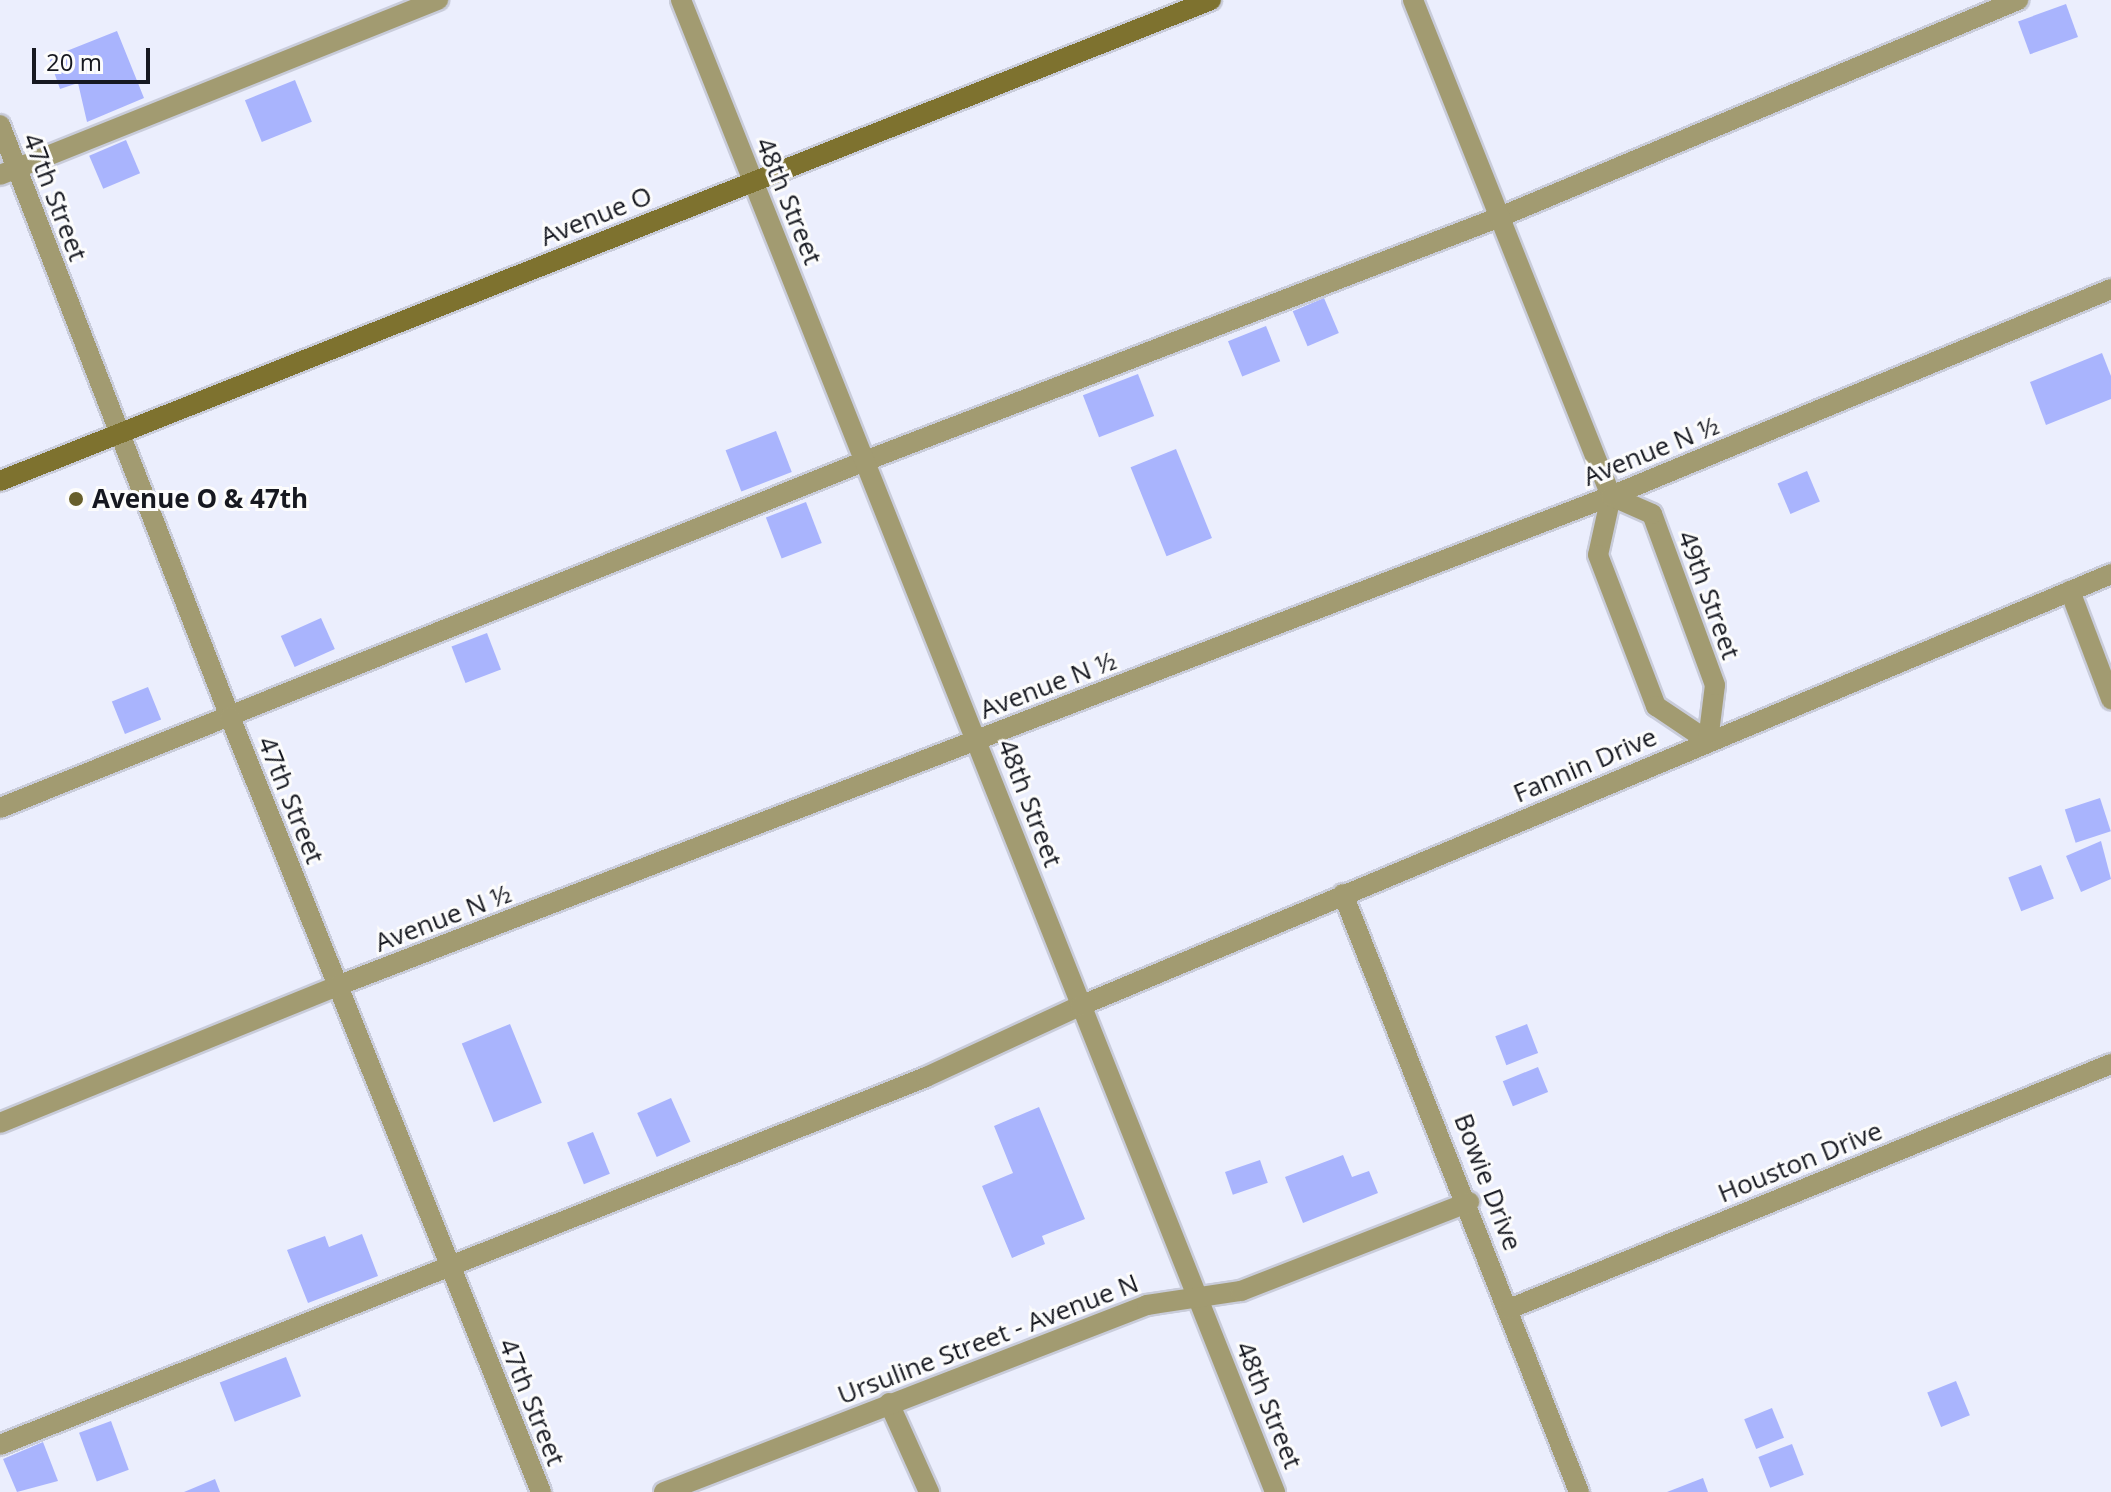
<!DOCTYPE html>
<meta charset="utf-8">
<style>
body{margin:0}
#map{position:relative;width:2111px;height:1492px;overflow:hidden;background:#ebeefd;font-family:"Open Sans",sans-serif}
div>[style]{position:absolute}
.building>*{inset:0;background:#a9b4fd;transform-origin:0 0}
.roads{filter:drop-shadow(2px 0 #c9ccda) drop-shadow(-2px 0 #c9ccda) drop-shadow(0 2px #c9ccda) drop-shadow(0 -2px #c9ccda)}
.lane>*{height:20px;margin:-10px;padding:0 10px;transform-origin:10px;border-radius:10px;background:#a29b71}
.street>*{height:20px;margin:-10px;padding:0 10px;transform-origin:10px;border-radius:10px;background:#a29b71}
.secondary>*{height:20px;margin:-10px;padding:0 10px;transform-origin:10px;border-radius:10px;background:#7e722f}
.dots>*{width:22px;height:22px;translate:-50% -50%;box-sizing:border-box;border:4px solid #fcfcfc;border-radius:50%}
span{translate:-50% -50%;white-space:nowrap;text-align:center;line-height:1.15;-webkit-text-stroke:6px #fcfcfc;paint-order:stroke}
.street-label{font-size:26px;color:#161820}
.poi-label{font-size:26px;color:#161820;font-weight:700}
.left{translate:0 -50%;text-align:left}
.scale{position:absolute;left:32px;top:48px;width:118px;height:36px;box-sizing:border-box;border:4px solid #161820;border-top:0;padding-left:10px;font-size:24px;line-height:28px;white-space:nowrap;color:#161820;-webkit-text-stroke:6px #fcfcfc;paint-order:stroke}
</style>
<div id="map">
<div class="building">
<div style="left:2066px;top:4px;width:35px;height:51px;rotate:70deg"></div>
<div style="clip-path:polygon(117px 31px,144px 98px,87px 122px,78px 83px,60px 89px,49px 58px)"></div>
<div style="left:295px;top:80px;width:45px;height:54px;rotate:68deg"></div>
<div style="left:126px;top:140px;width:36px;height:40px;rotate:67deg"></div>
<div style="left:1324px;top:298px;width:38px;height:34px;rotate:67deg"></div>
<div style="left:1266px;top:326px;width:38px;height:41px;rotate:68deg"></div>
<div style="clip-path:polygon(2102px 353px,2111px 376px,2111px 399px,2046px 425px,2030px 382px)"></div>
<div style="left:1138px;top:374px;width:45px;height:59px;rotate:69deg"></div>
<div style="left:776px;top:431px;width:44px;height:54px;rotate:69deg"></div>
<div style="left:1176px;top:449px;width:96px;height:49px;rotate:68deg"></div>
<div style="left:1807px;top:471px;width:33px;height:32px;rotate:67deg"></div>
<div style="left:806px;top:502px;width:44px;height:43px;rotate:69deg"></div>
<div style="left:321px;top:618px;width:34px;height:44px;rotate:66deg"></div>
<div style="left:487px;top:633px;width:39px;height:38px;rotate:69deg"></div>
<div style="left:148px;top:687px;width:35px;height:39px;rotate:68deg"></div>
<div style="left:2100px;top:798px;width:35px;height:37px;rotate:72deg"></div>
<div style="clip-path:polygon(2101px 841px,2111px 879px,2081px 892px,2066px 856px)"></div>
<div style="left:2041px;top:865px;width:36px;height:35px;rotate:69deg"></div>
<div style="left:510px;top:1024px;width:85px;height:52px;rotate:68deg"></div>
<div style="left:1527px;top:1024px;width:31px;height:34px;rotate:69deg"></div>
<div style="left:1538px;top:1067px;width:27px;height:38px;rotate:68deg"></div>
<div style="left:671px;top:1098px;width:48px;height:37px;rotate:66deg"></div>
<div style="clip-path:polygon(1039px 1107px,1085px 1219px,1042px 1236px,1045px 1244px,1012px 1258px,982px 1186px,1013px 1173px,994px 1126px)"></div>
<div style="left:593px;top:1132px;width:45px;height:28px;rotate:68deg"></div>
<div style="clip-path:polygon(1343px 1155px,1352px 1177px,1369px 1171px,1378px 1193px,1303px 1223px,1285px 1177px)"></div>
<div style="left:1260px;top:1160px;width:24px;height:37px;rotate:71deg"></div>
<div style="clip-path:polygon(362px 1234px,378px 1276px,308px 1303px,287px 1250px,325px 1236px,329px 1247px)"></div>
<div style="left:286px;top:1357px;width:42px;height:71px;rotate:69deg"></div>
<div style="left:1956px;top:1381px;width:37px;height:31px;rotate:68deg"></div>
<div style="left:1772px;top:1408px;width:32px;height:30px;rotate:68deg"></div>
<div style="left:111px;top:1421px;width:52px;height:34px;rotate:70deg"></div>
<div style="clip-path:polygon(43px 1442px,58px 1481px,17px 1492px,3px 1459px)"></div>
<div style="left:1792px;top:1444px;width:33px;height:36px;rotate:69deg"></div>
<div style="clip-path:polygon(1703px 1478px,1708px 1492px,1667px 1492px)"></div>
<div style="clip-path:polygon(215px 1479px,220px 1492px,184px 1492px)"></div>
</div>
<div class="roads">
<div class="lane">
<div style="left:0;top:175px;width:472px;rotate:-21.8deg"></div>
<div style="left:0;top:808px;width:932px;rotate:-21.86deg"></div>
<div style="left:865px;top:461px;width:680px;rotate:-21.02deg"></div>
<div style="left:1500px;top:217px;width:562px;rotate:-22.73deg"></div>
<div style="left:0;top:1445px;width:996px;rotate:-21.67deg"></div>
<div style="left:926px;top:1077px;width:170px;rotate:-24.8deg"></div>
</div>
<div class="street">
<div style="left:681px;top:0;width:1606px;rotate:68.29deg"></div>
<div style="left:1413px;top:0;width:534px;rotate:68.24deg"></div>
<div style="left:1611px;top:496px;width:60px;rotate:102.4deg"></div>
<div style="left:1598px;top:555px;width:162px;rotate:69deg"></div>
<div style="left:1656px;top:706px;width:63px;rotate:33.9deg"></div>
<div style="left:1708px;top:741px;width:56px;rotate:-82.9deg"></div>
<div style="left:1715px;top:685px;width:182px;rotate:-110.2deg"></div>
<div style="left:1652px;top:514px;width:45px;rotate:-156.3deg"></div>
<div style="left:0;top:125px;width:635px;rotate:68.77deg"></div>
<div style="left:230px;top:717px;width:835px;rotate:68.13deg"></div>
<div style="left:2070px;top:591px;width:116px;rotate:69.2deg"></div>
<div style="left:1343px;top:894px;width:643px;rotate:68.46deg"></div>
<div style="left:1080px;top:1006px;width:1118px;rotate:-22.73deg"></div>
<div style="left:0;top:1123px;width:364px;rotate:-22.1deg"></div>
<div style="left:337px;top:986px;width:1365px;rotate:-21.04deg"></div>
<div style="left:1611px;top:496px;width:541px;rotate:-22.49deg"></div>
<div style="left:1509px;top:1309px;width:650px;rotate:-22.15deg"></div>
<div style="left:889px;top:1403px;width:98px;rotate:65.8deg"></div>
<div style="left:664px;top:1492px;width:518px;rotate:-21.16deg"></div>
<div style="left:1147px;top:1305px;width:95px;rotate:-8.5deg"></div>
<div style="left:1241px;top:1291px;width:245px;rotate:-21.3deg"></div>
</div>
<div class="secondary">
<div style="left:0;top:481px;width:1303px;rotate:-21.66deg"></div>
</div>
</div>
<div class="dots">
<div style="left:76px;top:499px;background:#685f2b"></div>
</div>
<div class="street-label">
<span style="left:55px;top:197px;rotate:69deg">47th Street</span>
<span style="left:789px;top:201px;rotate:68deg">48th Street</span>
<span style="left:596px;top:216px;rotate:-22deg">Avenue O</span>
<span style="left:1651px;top:451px;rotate:-22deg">Avenue N ½</span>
<span style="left:1709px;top:595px;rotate:70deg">49th Street</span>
<span style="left:1048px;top:685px;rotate:-21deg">Avenue N ½</span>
<span style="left:1585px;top:765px;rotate:-23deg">Fannin Drive</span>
<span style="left:291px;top:800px;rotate:68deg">47th Street</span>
<span style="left:1030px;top:803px;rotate:69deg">48th Street</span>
<span style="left:443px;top:918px;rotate:-21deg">Avenue N ½</span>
<span style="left:1800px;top:1162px;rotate:-22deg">Houston Drive</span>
<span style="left:1488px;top:1182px;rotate:69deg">Bowie Drive</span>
<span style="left:988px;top:1339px;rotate:-21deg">Ursuline Street - Avenue N</span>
<span style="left:532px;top:1402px;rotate:68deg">47th Street</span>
<span style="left:1269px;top:1405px;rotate:68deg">48th Street</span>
</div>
<div class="poi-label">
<span class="left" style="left:92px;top:499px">Avenue O &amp; 47th</span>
</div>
<div class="scale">20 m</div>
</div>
